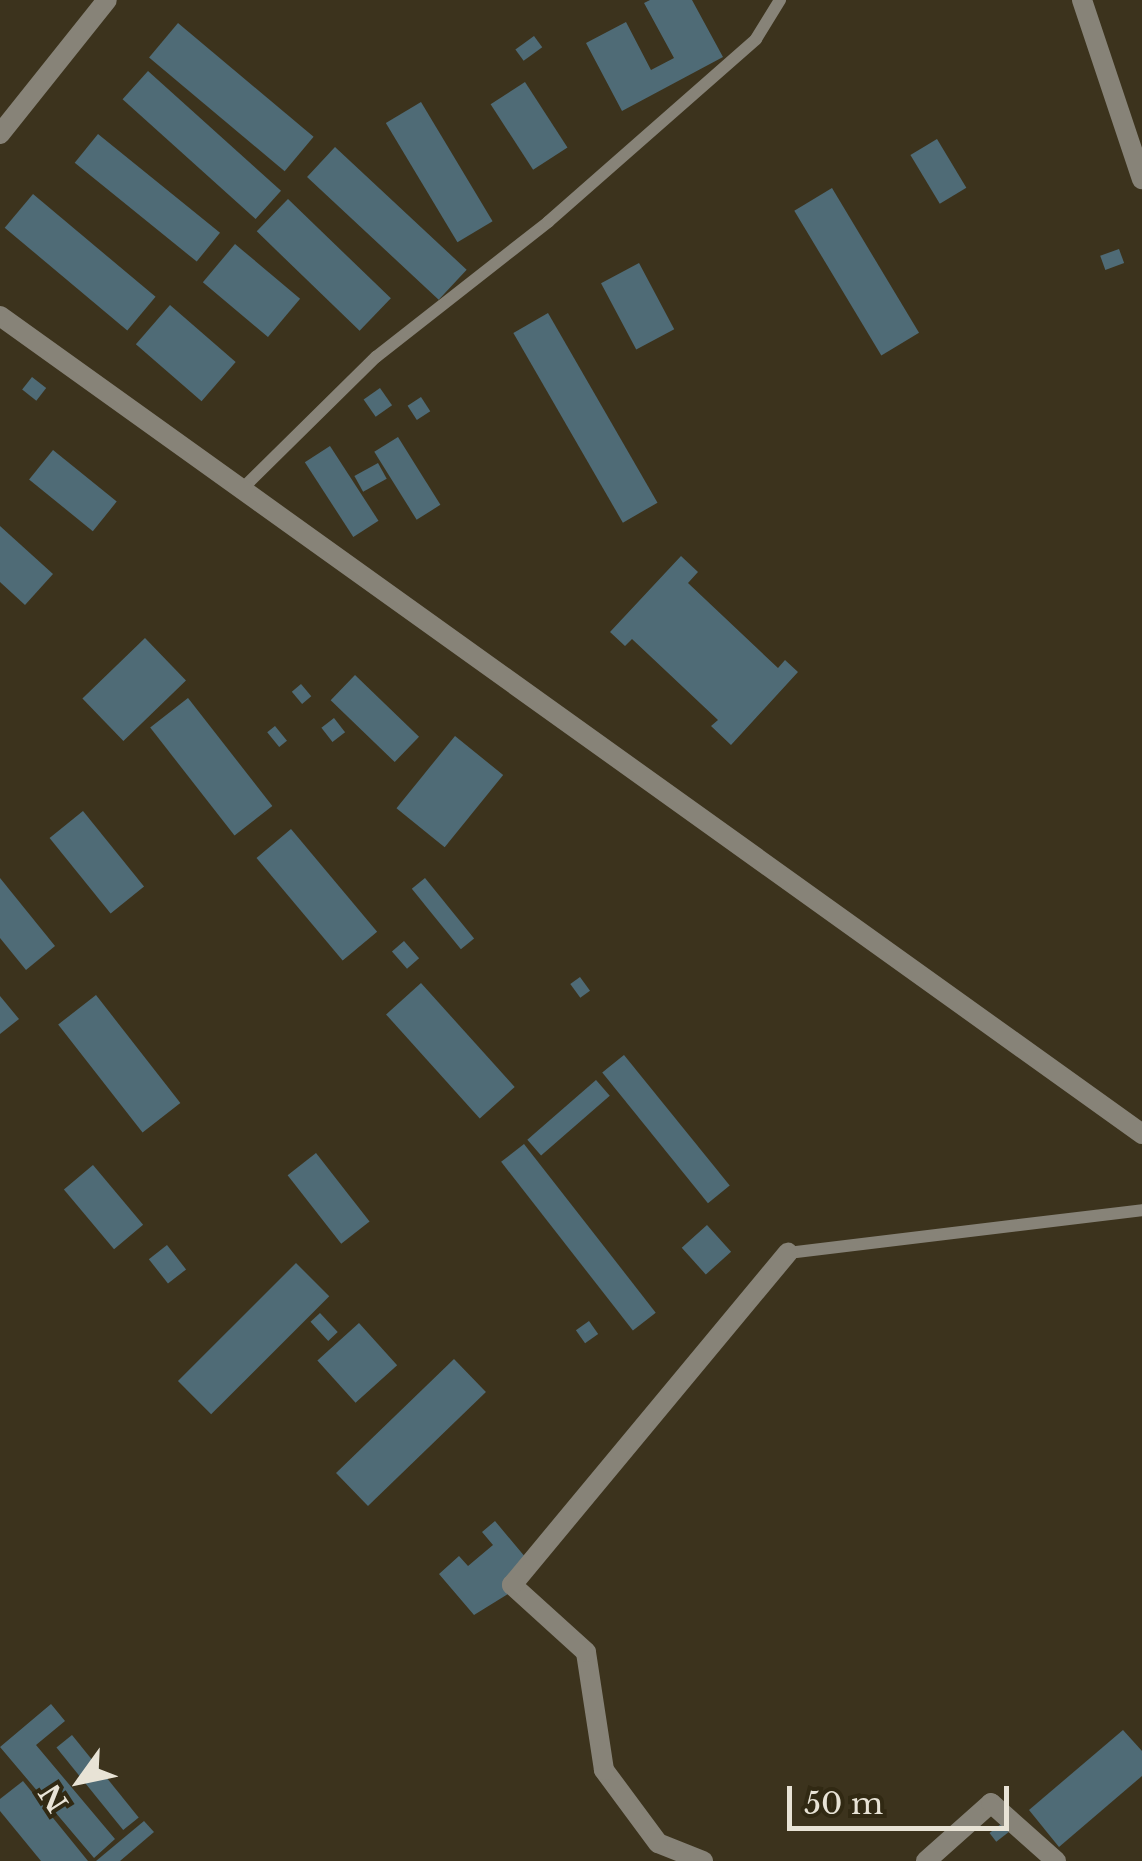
<!DOCTYPE html>
<style>
body{margin:0}
#map{position:relative;width:1142px;height:1861px;overflow:hidden;background:#3c331d;font-family:"Libre Baskerville",serif}
div>[style]{position:absolute}
.building>*{inset:0;background:#4f6b76;transform-origin:0 0}
.lane>*{height:12px;margin:-6px;padding:0 6px;transform-origin:6px;border-radius:6px;background:#878378}
.street>*{height:20px;margin:-10px;padding:0 10px;transform-origin:10px;border-radius:10px;background:#878378}
span{translate:-50% -50%;white-space:nowrap;text-align:center;line-height:1.15;-webkit-text-stroke:8px #312913;paint-order:stroke}
.north{position:absolute;left:30px;top:1731px;width:100px;height:100px;-webkit-text-stroke:8px #312913;paint-order:stroke;rotate:237deg;font-size:28px;font-weight:700;line-height:40px;text-align:center;color:#e8e3d6}
.north::after{content:'';display:block;margin:auto;width:35px;height:45px;background:#e8e3d6;clip-path:polygon(50% 0,100% 100%,50% 72%,0 100%)}
.scale{position:absolute;left:787px;top:1786px;width:222px;height:45px;box-sizing:border-box;border:5px solid #e8e3d6;border-top:0;padding-left:12px;font-size:30px;line-height:35px;white-space:nowrap;color:#e8e3d6;-webkit-text-stroke:8px #312913;paint-order:stroke}
</style>
<div id="map">
<div class="building">
<div style="clip-path:polygon(650px 0,692px 0,723px 57px,622px 111px,586px 43px,626px 22px,651px 70px,674px 58px,644px 3px)"></div>
<div style="left:178px;top:23px;width:177px;height:45px;rotate:40deg"></div>
<div style="left:534px;top:36px;width:14px;height:23px;rotate:54deg"></div>
<div style="left:148px;top:71px;width:179px;height:38px;rotate:42deg"></div>
<div style="left:525px;top:82px;width:78px;height:41px;rotate:57deg"></div>
<div style="left:421px;top:102px;width:139px;height:41px;rotate:59deg"></div>
<div style="left:98px;top:134px;width:157px;height:37px;rotate:39deg"></div>
<div style="left:937px;top:139px;width:57px;height:31px;rotate:59deg"></div>
<div style="left:335px;top:147px;width:180px;height:41px;rotate:43deg"></div>
<div style="left:832px;top:188px;width:169px;height:44px;rotate:59deg"></div>
<div style="left:33px;top:194px;width:160px;height:44px;rotate:40deg"></div>
<div style="left:288px;top:199px;width:143px;height:45px;rotate:44deg"></div>
<div style="left:235px;top:244px;width:85px;height:50px;rotate:40deg"></div>
<div style="left:1119px;top:249px;width:15px;height:20px;rotate:70deg"></div>
<div style="left:639px;top:263px;width:75px;height:43px;rotate:62deg"></div>
<div style="left:170px;top:305px;width:87px;height:52px;rotate:41deg"></div>
<div style="left:548px;top:313px;width:219px;height:40px;rotate:60deg"></div>
<div style="left:32px;top:377px;width:18px;height:16px;rotate:38deg"></div>
<div style="left:380px;top:388px;width:21px;height:20px;rotate:55deg"></div>
<div style="left:421px;top:397px;width:17px;height:16px;rotate:57deg"></div>
<div style="left:398px;top:437px;width:80px;height:28px;rotate:58deg"></div>
<div style="left:330px;top:446px;width:89px;height:30px;rotate:57deg"></div>
<div style="left:53px;top:450px;width:82px;height:38px;rotate:39deg"></div>
<div style="left:378px;top:463px;width:18px;height:27px;rotate:61deg"></div>
<div style="clip-path:polygon(0 526px,53px 574px,25px 605px,0 582px)"></div>
<div style="clip-path:polygon(681px 556px,698px 572px,688px 583px,778px 668px,785px 660px,798px 672px,731px 745px,711px 726px,718px 720px,632px 639px,625px 646px,610px 632px)"></div>
<div style="left:145px;top:638px;width:59px;height:87px;rotate:46deg"></div>
<div style="left:355px;top:675px;width:89px;height:35px;rotate:44deg"></div>
<div style="left:301px;top:684px;width:16px;height:12px;rotate:50deg"></div>
<div style="left:188px;top:698px;width:137px;height:48px;rotate:52deg"></div>
<div style="left:334px;top:718px;width:18px;height:16px;rotate:52deg"></div>
<div style="left:275px;top:726px;width:19px;height:10px;rotate:51deg"></div>
<div style="left:455px;top:736px;width:62px;height:93px;rotate:39deg"></div>
<div style="left:83px;top:811px;width:97px;height:43px;rotate:51deg"></div>
<div style="left:291px;top:829px;width:134px;height:45px;rotate:50deg"></div>
<div style="clip-path:polygon(0 878px,55px 946px,26px 970px,0 938px)"></div>
<div style="left:425px;top:878px;width:78px;height:17px;rotate:51deg"></div>
<div style="left:404px;top:941px;width:23px;height:16px;rotate:49deg"></div>
<div style="left:580px;top:977px;width:17px;height:12px;rotate:54deg"></div>
<div style="left:421px;top:983px;width:140px;height:47px;rotate:48deg"></div>
<div style="left:96px;top:995px;width:137px;height:48px;rotate:52deg"></div>
<div style="clip-path:polygon(0 996px,19px 1019px,0 1034px)"></div>
<div style="left:624px;top:1055px;width:168px;height:28px;rotate:51deg"></div>
<div style="left:596px;top:1080px;width:21px;height:91px;rotate:49deg"></div>
<div style="left:524px;top:1144px;width:214px;height:29px;rotate:52deg"></div>
<div style="left:316px;top:1153px;width:87px;height:36px;rotate:52deg"></div>
<div style="left:93px;top:1165px;width:78px;height:38px;rotate:50deg"></div>
<div style="left:707px;top:1225px;width:36px;height:34px;rotate:48deg"></div>
<div style="left:167px;top:1245px;width:31px;height:23px;rotate:52deg"></div>
<div style="left:296px;top:1263px;width:47px;height:167px;rotate:45deg"></div>
<div style="left:320px;top:1313px;width:26px;height:13px;rotate:47deg"></div>
<div style="left:589px;top:1321px;width:16px;height:16px;rotate:55deg"></div>
<div style="left:359px;top:1323px;width:57px;height:56px;rotate:48deg"></div>
<div style="left:454px;top:1359px;width:46px;height:164px;rotate:46deg"></div>
<div style="clip-path:polygon(495px 1521px,531px 1564px,521px 1586px,474px 1615px,439px 1574px,459px 1556px,468px 1566px,493px 1545px,482px 1532px)"></div>
<div style="clip-path:polygon(51px 1704px,65px 1721px,36px 1745px,115px 1839px,94px 1858px,0 1747px)"></div>
<div style="clip-path:polygon(1123px 1730px,1142px 1751px,1142px 1776px,1059px 1847px,1029px 1810px)"></div>
<div style="left:72px;top:1735px;width:106px;height:20px;rotate:51deg"></div>
<div style="clip-path:polygon(23px 1781px,88px 1861px,41px 1861px,0 1811px,0 1799px)"></div>
<div style="left:1010px;top:1817px;width:11px;height:26px;rotate:52deg"></div>
<div style="clip-path:polygon(144px 1821px,154px 1832px,120px 1861px,96px 1861px)"></div>
</div>
<div class="lane">
<div style="left:241px;top:490px;width:190px;rotate:-44.6deg"></div>
<div style="left:376px;top:357px;width:219px;rotate:-38.1deg"></div>
<div style="left:548px;top:222px;width:277px;rotate:-41.3deg"></div>
<div style="left:756px;top:39px;width:46px;rotate:-58.4deg"></div>
<div style="left:788px;top:1253px;width:357px;rotate:-6.9deg"></div>
</div>
<div class="street">
<div style="left:1082px;top:0;width:189px;rotate:71.5deg"></div>
<div style="left:0;top:134px;width:171px;rotate:-51.4deg"></div>
<div style="left:0;top:316px;width:1405px;rotate:35.61deg"></div>
<div style="left:703px;top:1861px;width:48px;rotate:-158.2deg"></div>
<div style="left:658px;top:1843px;width:91px;rotate:-126.5deg"></div>
<div style="left:604px;top:1770px;width:119px;rotate:-98.7deg"></div>
<div style="left:586px;top:1652px;width:100px;rotate:-137.8deg"></div>
<div style="left:512px;top:1585px;width:432px;rotate:-50.3deg"></div>
<div style="left:926px;top:1861px;width:87px;rotate:-41.7deg"></div>
<div style="left:991px;top:1803px;width:87px;rotate:41.7deg"></div>
</div>
<div class="north">N</div>
<div class="scale">50 m</div>
</div>
